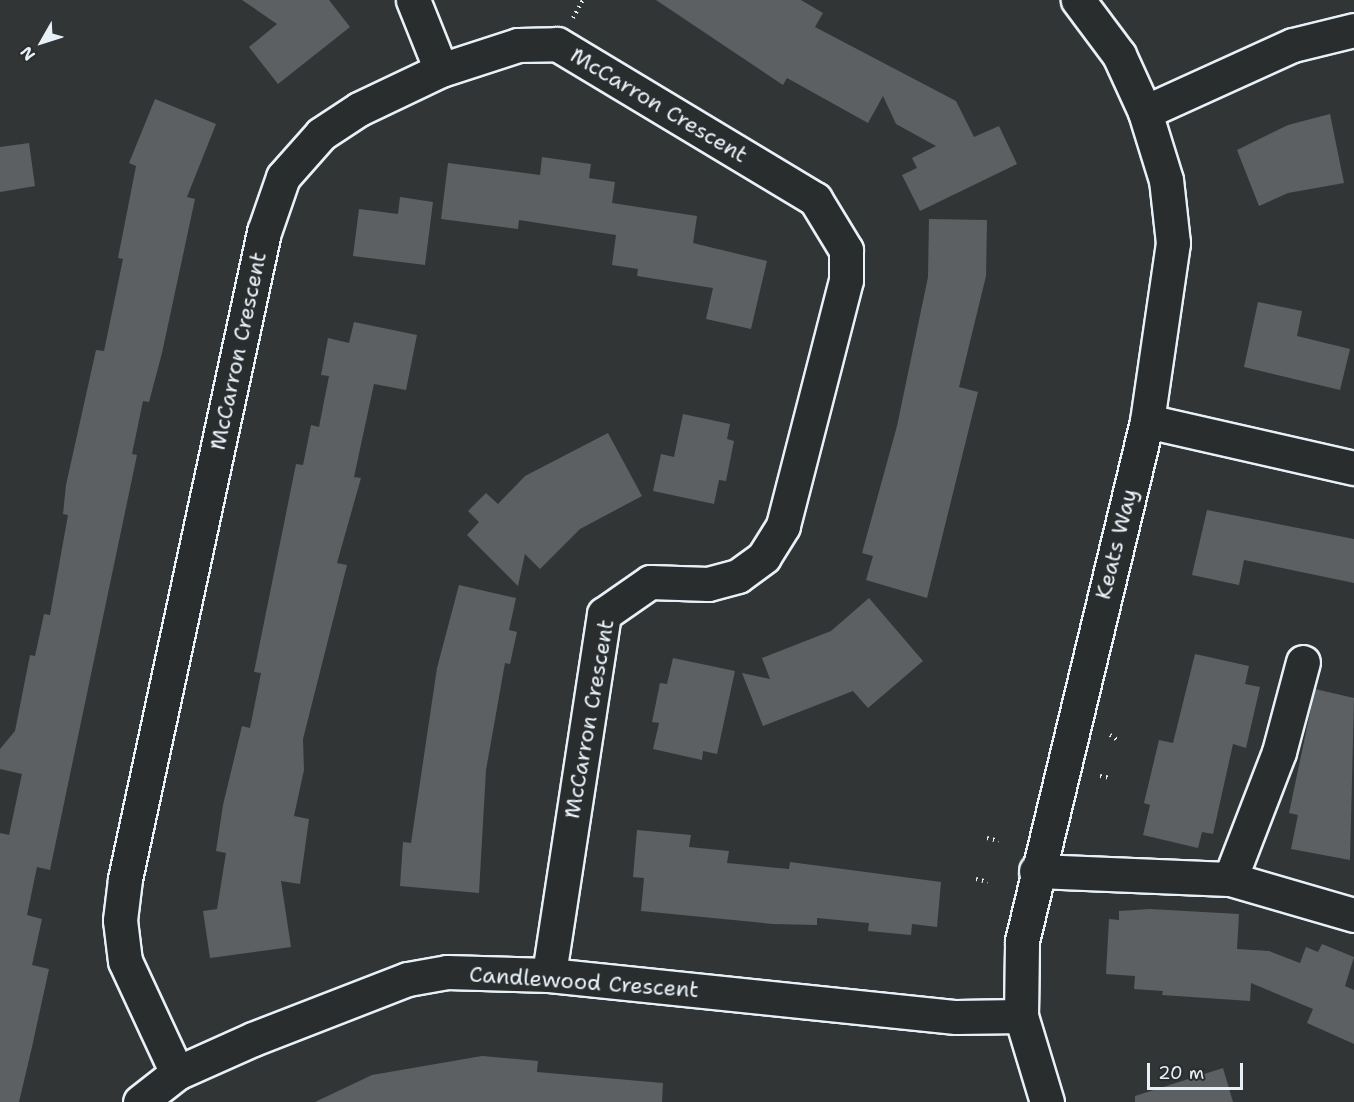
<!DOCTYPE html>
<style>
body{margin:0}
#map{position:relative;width:1354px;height:1102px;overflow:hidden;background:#323536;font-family:"Shantell Sans",sans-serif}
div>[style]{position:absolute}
.building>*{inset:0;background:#5c6063}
.path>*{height:4px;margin-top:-2px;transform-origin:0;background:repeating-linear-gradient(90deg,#e8f1f8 0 1.5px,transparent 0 6px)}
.roads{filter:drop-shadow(2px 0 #e8f1f8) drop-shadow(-2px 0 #e8f1f8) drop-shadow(0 2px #e8f1f8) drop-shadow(0 -2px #e8f1f8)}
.minor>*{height:33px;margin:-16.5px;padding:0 16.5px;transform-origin:16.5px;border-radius:16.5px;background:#2a2d2e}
span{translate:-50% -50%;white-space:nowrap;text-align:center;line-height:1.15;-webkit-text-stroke:4.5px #2a2d2e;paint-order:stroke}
.street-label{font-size:22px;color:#e8f1f8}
.north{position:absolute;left:12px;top:12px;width:60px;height:60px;-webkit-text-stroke:4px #2a2d2e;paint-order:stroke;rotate:231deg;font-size:16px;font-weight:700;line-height:24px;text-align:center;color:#e8f1f8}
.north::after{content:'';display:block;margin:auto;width:21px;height:27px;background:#e8f1f8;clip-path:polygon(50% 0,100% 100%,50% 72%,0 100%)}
.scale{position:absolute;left:1147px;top:1063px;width:96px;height:27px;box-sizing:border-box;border:3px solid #e8f1f8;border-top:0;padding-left:8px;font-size:18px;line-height:21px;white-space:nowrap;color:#e8f1f8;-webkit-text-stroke:4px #2a2d2e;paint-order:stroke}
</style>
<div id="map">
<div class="building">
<div style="clip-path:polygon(242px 0,329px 0,350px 27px,278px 84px,249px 47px,277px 24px)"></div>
<div style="clip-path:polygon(656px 0,801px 0,823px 13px,815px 27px,956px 101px,974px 137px,999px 126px,1017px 164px,920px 211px,902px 175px,917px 168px,912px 158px,936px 146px,896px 124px,883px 96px,868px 123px,787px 78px,783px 85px)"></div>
<div style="clip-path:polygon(155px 99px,216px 124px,187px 197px,195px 199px,162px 353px,149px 402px,143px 401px,132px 454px,137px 455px,50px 870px,37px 867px,27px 915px,42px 919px,32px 965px,49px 969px,32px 1047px,19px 1102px,0 1102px,0 833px,9px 835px,22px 774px,0 769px,0 749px,15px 731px,30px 655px,35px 656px,44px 614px,50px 615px,68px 515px,63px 514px,66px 485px,96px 350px,104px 351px,123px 259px,118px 258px,136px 166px,129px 163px)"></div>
<div style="clip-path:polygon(1330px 114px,1344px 183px,1288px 193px,1259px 206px,1237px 150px,1288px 125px)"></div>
<div style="clip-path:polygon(29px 143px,35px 186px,0 192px,0 147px)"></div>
<div style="clip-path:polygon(542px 157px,591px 164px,589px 178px,615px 182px,612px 203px,697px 216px,693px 243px,767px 261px,751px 329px,706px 319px,713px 288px,637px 276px,638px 269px,612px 265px,616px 235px,519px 220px,518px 229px,441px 219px,448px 163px,540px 175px)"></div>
<div style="clip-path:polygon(400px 197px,433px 202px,425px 265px,353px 256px,359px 209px,398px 214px)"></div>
<div style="clip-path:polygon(929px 219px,987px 220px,986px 276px,959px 387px,978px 392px,927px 598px,866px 580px,873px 556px,862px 553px,897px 426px,928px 277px)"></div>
<div style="clip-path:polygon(1258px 302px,1302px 311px,1297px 336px,1350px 349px,1340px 390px,1244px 367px)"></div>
<div style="clip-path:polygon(354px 322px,417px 335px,406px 390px,374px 384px,354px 477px,361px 478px,337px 563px,347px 565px,303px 739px,304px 770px,294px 816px,309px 819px,300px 884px,281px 881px,291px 947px,210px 958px,203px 911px,217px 909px,226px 853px,216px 851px,223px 805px,242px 726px,250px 728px,261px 673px,254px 672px,296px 464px,303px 465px,311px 425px,319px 427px,329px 376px,321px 375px,328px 338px,349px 343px)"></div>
<div style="clip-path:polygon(683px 414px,730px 424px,727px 439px,734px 441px,726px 481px,719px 480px,714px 504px,653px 491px,661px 454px,674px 457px)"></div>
<div style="clip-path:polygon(608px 433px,642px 496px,580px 529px,540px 569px,525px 554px,518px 586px,467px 535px,479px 522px,468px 511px,486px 493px,498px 504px,525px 476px)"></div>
<div style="clip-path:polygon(1207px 510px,1354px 539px,1354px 583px,1244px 560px,1239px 585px,1192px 575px)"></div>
<div style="clip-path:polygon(459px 585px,516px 598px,509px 630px,517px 632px,510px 664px,505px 663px,486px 770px,479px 893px,400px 886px,403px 842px,411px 843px,437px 668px)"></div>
<div style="clip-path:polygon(869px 598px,923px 661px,868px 708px,853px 691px,763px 726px,742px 673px,770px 679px,762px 658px,831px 631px)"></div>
<div style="clip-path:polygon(1195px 654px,1249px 666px,1245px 684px,1260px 687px,1246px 748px,1233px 744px,1213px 834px,1202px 832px,1198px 848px,1143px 835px,1150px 805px,1144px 803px,1159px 740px,1173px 743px)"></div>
<div style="clip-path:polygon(673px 658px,735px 671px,717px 754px,703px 751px,702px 760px,653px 749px,659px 723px,652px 722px,660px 683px,667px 684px)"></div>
<div style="clip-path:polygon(1315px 689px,1354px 698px,1350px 860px,1291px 849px,1298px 815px,1289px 813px)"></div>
<div style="clip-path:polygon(637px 830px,691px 835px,689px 847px,729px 851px,727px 863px,789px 869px,790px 862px,941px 882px,937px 927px,912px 924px,911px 935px,868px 931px,869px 923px,817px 918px,817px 925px,773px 924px,641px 911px,644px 878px,633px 877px)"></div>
<div style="clip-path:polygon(1150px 909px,1239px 914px,1237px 949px,1269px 951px,1300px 963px,1306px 947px,1318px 952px,1322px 944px,1354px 957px,1345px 986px,1354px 990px,1354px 1044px,1307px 1023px,1313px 1009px,1251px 983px,1250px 1001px,1162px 995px,1163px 991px,1134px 989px,1135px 976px,1106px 974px,1109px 919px,1119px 920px,1119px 911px)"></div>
<div style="clip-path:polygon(482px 1056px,538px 1061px,537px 1072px,663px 1083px,662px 1102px,315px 1102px,372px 1075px)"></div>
<div style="clip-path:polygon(1223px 1068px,1233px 1102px,1135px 1102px,1135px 1096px)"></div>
</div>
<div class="path">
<div style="left:573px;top:18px;width:21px;rotate:-61deg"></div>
<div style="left:1110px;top:735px;width:11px;rotate:34deg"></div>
<div style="left:1100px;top:776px;width:11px;rotate:10deg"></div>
<div style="left:987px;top:838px;width:12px;rotate:14deg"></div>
<div style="left:976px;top:879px;width:12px;rotate:14deg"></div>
</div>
<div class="roads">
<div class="minor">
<div style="left:413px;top:0;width:75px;rotate:68.2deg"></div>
<div style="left:1145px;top:112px;width:162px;rotate:-24.4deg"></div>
<div style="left:1293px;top:45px;width:63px;rotate:-13.8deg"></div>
<div style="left:1147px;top:421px;width:212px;rotate:12.8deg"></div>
<div style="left:1036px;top:871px;width:194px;rotate:2.4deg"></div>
<div style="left:1230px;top:879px;width:136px;rotate:-68.9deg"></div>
<div style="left:1279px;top:752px;width:93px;rotate:-75.1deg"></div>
<div style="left:1230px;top:879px;width:129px;rotate:16.2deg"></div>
<div style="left:177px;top:1073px;width:123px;rotate:-114.9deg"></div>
<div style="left:125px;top:961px;width:41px;rotate:-97deg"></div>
<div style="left:120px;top:920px;width:41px;rotate:-83deg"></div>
<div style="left:125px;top:879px;width:662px;rotate:-77.88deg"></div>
<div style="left:264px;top:232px;width:58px;rotate:-70.9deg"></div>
<div style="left:283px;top:177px;width:57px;rotate:-48.5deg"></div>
<div style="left:321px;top:134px;width:45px;rotate:-33.3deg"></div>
<div style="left:359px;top:109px;width:91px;rotate:-25.4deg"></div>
<div style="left:441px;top:70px;width:81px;rotate:-18deg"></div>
<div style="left:518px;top:45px;width:39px;rotate:-1deg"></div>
<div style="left:557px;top:44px;width:301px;rotate:31deg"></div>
<div style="left:815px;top:199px;width:60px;rotate:58.7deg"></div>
<div style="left:846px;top:250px;width:30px;rotate:90deg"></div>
<div style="left:846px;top:280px;width:254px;rotate:104.4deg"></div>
<div style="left:783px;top:526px;width:36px;rotate:122deg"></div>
<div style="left:764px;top:557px;width:32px;rotate:144deg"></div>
<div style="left:738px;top:576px;width:31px;rotate:165deg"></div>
<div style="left:708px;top:584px;width:58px;rotate:-178deg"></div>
<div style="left:650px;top:582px;width:56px;rotate:145.2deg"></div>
<div style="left:604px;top:614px;width:365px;rotate:98.7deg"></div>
<div style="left:140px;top:1102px;width:47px;rotate:-38.1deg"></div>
<div style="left:177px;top:1073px;width:83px;rotate:-24.1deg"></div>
<div style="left:253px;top:1039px;width:166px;rotate:-21.2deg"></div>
<div style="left:408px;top:979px;width:40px;rotate:-10deg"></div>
<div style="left:447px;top:972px;width:102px;rotate:1.7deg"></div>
<div style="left:549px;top:975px;width:409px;rotate:5.9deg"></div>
<div style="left:956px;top:1017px;width:65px;rotate:-0.9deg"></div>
<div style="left:1047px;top:1102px;width:90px;rotate:-106.8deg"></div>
<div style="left:1021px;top:1016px;width:75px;rotate:-89.2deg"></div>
<div style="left:1022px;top:941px;width:535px;rotate:-76.48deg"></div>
<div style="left:1147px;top:421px;width:180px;rotate:-81.7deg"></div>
<div style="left:1173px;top:243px;width:63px;rotate:-96.3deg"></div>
<div style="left:1166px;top:180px;width:71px;rotate:-107.2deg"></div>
<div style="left:1145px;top:112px;width:63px;rotate:-114.5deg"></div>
<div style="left:1119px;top:55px;width:69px;rotate:-126.7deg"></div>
</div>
</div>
<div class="street-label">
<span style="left:659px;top:105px;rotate:31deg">McCarron Crescent</span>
<span style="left:238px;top:351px;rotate:-78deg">McCarron Crescent</span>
<span style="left:1116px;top:544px;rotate:-76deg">Keats Way</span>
<span style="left:589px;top:719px;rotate:-80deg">McCarron Crescent</span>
<span style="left:584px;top:982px;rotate:4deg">Candlewood Crescent</span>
</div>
<div class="north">N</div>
<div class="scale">20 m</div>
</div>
